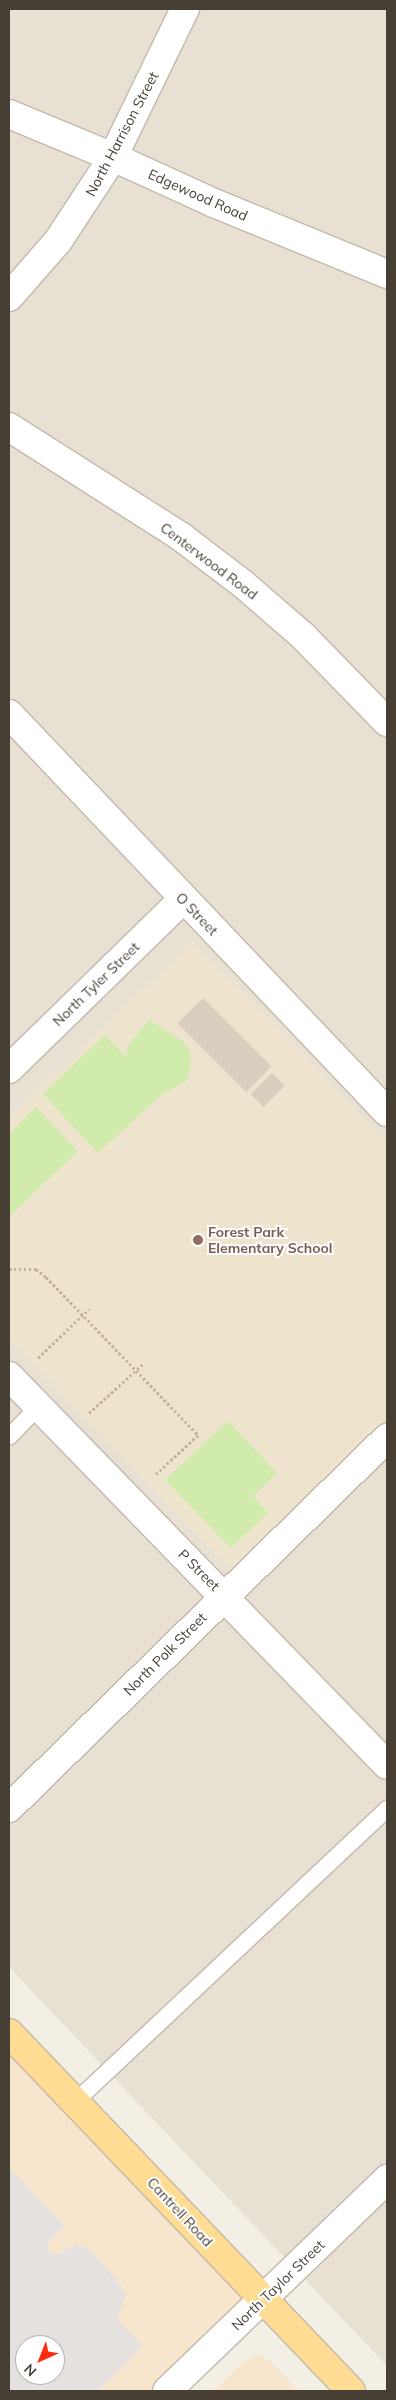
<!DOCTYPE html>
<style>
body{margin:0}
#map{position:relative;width:396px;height:2400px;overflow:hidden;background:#f4efe5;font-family:Mulish,sans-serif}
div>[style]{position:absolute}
.residential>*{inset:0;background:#e8e1d3}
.commercial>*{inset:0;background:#f7e5ce}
.education>*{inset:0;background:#eee4ce}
.green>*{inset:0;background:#d0ebab}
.parking>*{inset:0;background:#e4e1de}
.building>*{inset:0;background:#d9cdbd;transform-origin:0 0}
.path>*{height:3px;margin-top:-1.5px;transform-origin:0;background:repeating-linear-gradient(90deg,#c3b297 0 2.5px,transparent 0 5px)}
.roads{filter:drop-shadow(1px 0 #c3b9aa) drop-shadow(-1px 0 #c3b9aa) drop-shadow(0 1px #c3b9aa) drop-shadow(0 -1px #c3b9aa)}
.service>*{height:16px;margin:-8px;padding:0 8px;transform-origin:8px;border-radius:8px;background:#fff}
.minor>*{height:28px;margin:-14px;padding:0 14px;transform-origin:14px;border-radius:14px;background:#fff}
.primary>*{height:28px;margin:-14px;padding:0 14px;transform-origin:14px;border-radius:14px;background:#ffdc93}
.dots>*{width:14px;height:14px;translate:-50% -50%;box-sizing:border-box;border:2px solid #fff;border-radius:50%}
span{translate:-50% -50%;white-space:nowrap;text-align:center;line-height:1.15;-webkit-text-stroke:4px #fff;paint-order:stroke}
.street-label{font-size:14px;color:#473f34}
.education-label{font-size:14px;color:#785e54;font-weight:700}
.left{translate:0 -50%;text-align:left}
.frame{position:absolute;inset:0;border:10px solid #473f34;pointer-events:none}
.north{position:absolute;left:15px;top:2335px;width:50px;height:50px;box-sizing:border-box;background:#fff;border:1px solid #b5b2ae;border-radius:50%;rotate:224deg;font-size:14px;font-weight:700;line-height:20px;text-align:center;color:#473f34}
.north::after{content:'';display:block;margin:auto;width:18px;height:22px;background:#ff2c11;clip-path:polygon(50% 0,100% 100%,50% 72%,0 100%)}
</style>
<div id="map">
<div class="residential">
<div style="clip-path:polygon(9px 9px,387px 9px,387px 1142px,193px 942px,9px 1118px)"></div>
<div style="clip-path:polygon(9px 1338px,230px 1569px,387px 1418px,387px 2366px,9px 1967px)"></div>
</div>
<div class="commercial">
<div style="clip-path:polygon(evenodd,9px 2033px,262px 2298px,167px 2391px,9px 2391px,9px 2033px,25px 2345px,55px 2345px,55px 2375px,25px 2375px,25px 2345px)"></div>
<div style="clip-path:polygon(258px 2354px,271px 2362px,299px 2391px,213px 2391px,241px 2364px)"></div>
</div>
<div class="education">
<div style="clip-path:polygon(193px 942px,387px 1142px,387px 1418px,230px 1569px,9px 1338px,9px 1118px)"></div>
</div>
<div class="green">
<div style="clip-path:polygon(149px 1020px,184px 1042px,190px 1051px,191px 1066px,186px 1081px,161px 1095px,98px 1153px,43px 1094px,105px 1035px,126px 1057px,127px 1047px)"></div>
<div style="clip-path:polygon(36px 1107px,78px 1151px,9px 1217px,9px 1134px)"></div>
<div style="clip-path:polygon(228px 1421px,277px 1473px,253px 1496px,268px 1513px,231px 1548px,165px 1480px)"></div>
</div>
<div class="parking">
<div style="clip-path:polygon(evenodd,9px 2168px,65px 2226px,47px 2244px,50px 2253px,58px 2254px,76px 2244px,91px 2250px,127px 2293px,117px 2319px,143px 2346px,98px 2391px,9px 2391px,9px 2168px,25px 2345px,55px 2345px,55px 2375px,25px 2375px,25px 2345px)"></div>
</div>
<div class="building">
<div style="left:203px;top:998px;width:97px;height:36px;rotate:45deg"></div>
<div style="left:272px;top:1073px;width:18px;height:30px;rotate:45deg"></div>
</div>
<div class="path">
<div style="left:9px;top:1269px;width:27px"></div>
<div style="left:36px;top:1269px;width:13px;rotate:39deg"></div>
<div style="left:46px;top:1277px;width:219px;rotate:46.1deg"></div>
<div style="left:198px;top:1435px;width:60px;rotate:137deg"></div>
<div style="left:38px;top:1358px;width:71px;rotate:-43.9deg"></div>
<div style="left:89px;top:1413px;width:73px;rotate:-42.2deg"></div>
</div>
<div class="roads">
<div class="service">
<div style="left:9px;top:1437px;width:43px;rotate:-45.9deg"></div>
<div style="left:76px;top:2101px;width:427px;rotate:-43.2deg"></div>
</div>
<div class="minor">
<div style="left:9px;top:114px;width:113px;rotate:22.5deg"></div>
<div style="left:113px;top:157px;width:111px;rotate:24.5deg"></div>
<div style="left:214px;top:203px;width:187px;rotate:22.3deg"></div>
<div style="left:9px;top:297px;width:74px;rotate:-48.8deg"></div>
<div style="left:58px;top:241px;width:100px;rotate:-56.8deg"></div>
<div style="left:113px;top:157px;width:165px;rotate:-64.1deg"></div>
<div style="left:9px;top:427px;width:203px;rotate:32.5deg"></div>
<div style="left:180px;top:536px;width:79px;rotate:37.3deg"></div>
<div style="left:243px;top:584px;width:79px;rotate:40.9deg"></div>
<div style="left:303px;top:636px;width:120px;rotate:45.7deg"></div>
<div style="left:9px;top:714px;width:549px;rotate:46.48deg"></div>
<div style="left:9px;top:1069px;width:243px;rotate:-44.3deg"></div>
<div style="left:9px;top:1376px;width:542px;rotate:45.82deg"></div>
<div style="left:9px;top:1808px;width:529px;rotate:-44.39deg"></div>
<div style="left:167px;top:2391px;width:306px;rotate:-43.9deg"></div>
</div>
<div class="primary">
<div style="left:9px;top:2033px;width:495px;rotate:46.3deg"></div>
</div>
</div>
<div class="dots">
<div style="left:198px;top:1240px;background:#8d6e63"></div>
</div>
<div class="street-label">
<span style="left:122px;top:134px;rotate:-62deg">North Harrison Street</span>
<span style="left:198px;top:195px;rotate:24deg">Edgewood Road</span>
<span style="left:209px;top:561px;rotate:37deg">Centerwood Road</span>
<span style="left:197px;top:914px;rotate:46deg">O Street</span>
<span style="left:96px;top:984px;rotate:-44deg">North Tyler Street</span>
<span style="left:199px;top:1570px;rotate:45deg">P Street</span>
<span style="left:165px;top:1654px;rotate:-45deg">North Polk Street</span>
<span style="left:180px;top:2212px;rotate:47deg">Cantrell Road</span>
<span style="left:278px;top:2285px;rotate:-44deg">North Taylor Street</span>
</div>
<div class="education-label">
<span class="left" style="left:208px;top:1240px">Forest Park<br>Elementary School</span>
</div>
<div class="frame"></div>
<div class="north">N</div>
</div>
